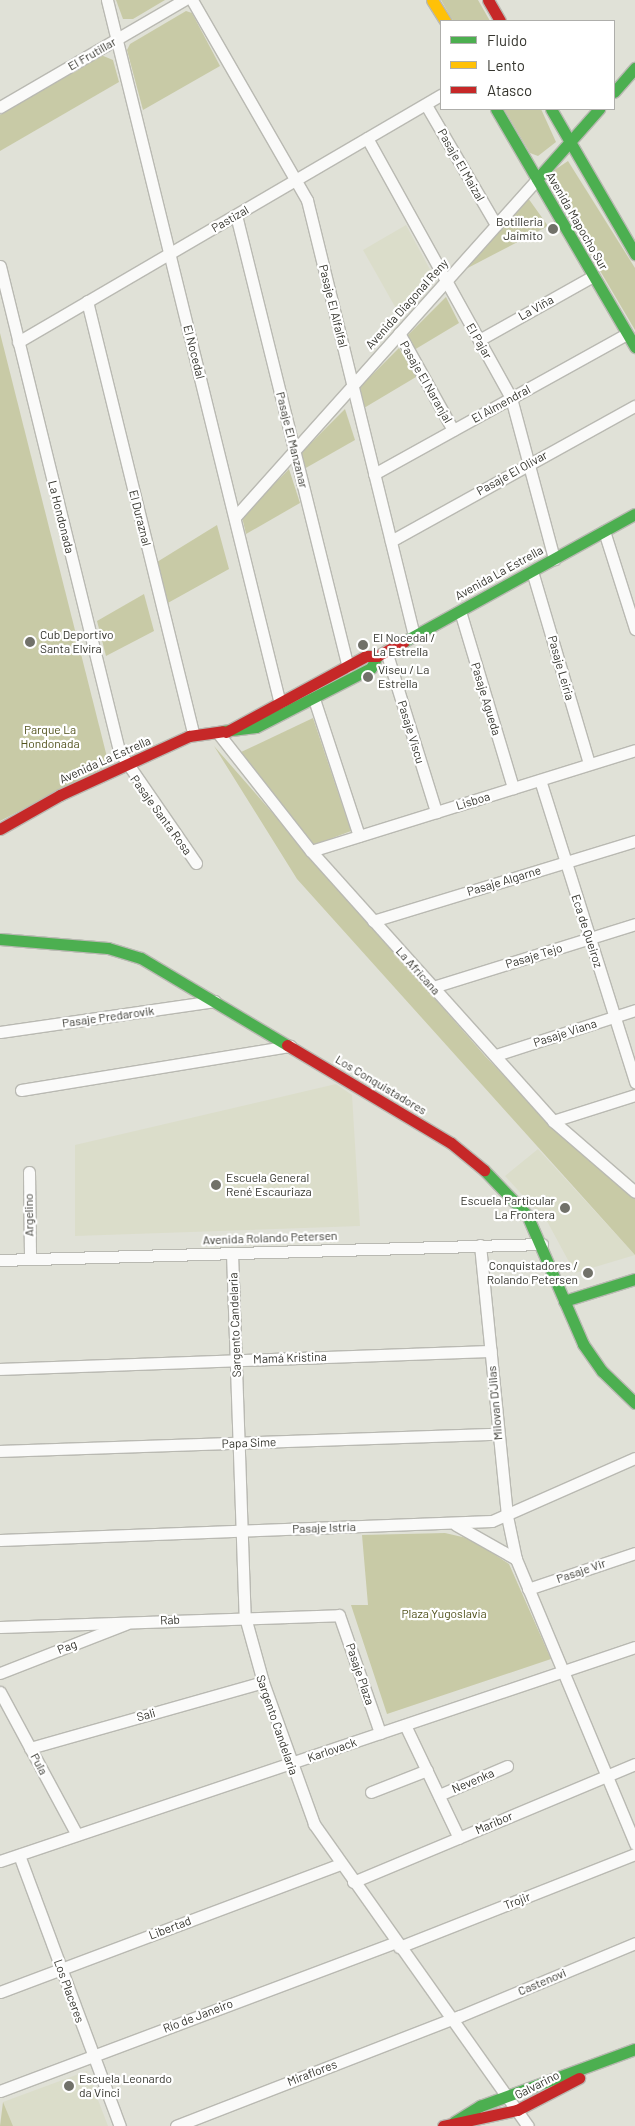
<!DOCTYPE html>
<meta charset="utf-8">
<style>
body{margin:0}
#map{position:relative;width:635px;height:2126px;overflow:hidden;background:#e0e1d7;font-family:Barlow,sans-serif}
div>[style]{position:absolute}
.built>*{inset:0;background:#dbddca}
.green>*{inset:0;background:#c8caa6}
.roads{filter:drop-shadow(1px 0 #b9b9b2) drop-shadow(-1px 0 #b9b9b2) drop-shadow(0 1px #b9b9b2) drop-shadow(0 -1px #b9b9b2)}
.street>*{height:11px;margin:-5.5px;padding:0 5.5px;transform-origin:5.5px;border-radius:5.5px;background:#fafaf9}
.fast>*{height:11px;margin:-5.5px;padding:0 5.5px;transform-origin:5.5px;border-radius:5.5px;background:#4caf50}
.slow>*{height:11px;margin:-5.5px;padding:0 5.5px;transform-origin:5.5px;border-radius:5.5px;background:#ffc107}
.jam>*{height:11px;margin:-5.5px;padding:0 5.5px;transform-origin:5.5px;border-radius:5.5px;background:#c62828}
.dots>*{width:14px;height:14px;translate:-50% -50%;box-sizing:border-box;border:2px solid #fff;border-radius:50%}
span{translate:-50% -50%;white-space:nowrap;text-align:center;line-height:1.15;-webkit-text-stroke:4.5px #fff;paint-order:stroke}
.street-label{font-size:12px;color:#35352e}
.poi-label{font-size:12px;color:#35352e}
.right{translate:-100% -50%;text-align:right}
.left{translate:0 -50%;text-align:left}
.park-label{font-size:12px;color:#51521c}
.legend{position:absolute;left:440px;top:20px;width:175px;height:90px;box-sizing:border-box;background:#fff;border:1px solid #aeaeab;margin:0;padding:6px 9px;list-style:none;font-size:15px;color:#35352e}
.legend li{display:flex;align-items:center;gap:10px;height:25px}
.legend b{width:25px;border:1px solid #aeaeab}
</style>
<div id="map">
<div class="built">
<div style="clip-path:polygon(406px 225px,434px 277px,398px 312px,363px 250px)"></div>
<div style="clip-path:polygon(336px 1084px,352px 1095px,360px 1226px,75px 1236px,75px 1145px)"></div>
<div style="clip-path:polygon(538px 1149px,635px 1255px,575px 1273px,548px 1223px,505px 1176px)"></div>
<div style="clip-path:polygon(87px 2071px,108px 2126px,13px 2126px,3px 2102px)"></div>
</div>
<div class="green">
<div style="clip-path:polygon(116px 0,165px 0,133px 19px,123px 19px)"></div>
<div style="clip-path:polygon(441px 0,478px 0,490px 21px,453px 21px)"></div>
<div style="clip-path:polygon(186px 11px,192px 13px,220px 66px,143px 110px,127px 50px,130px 44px)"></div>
<div style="clip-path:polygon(101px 55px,113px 60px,119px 82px,0 151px,0 115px)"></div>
<div style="clip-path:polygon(504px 109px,541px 109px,556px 142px,538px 156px,530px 153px)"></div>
<div style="clip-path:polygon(568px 161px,635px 268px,635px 330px,550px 186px,550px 173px)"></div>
<div style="clip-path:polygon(528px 198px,548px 226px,462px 271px)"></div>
<div style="clip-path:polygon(446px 297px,459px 323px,414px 350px,406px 337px)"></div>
<div style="clip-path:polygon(0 333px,109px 765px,0 821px)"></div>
<div style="clip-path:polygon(399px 348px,416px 377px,364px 408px,360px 387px)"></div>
<div style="clip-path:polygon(345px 409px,355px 440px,304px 469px,301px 453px)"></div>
<div style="clip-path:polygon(289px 469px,300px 503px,246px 534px,242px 517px)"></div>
<div style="clip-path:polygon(217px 525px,229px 569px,166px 604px,157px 562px)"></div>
<div style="clip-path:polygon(144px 594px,154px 631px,106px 656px,97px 621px)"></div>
<div style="clip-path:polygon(313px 718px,351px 831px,314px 845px,239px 753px)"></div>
<div style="clip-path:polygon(214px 746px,485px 1056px,555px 1129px,635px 1198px,635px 1255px,297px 879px)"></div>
<div style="clip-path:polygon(445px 1533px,471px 1539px,509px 1564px,551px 1659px,387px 1714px,351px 1605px,368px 1605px,362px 1535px)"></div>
<div style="clip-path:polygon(3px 2102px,13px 2126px,0 2126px)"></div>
</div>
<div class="roads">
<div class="street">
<div style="left:107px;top:0;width:725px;rotate:76.19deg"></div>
<div style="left:192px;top:0;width:231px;rotate:60.1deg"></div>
<div style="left:307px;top:200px;width:449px;rotate:76.2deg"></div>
<div style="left:426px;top:105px;width:139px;rotate:59.7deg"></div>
<div style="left:0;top:107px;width:213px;rotate:-30.2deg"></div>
<div style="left:367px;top:138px;width:297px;rotate:61deg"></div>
<div style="left:511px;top:398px;width:167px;rotate:75deg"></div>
<div style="left:236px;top:215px;width:465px;rotate:76.1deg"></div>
<div style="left:0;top:266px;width:499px;rotate:76.2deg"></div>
<div style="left:119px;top:751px;width:136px;rotate:55.5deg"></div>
<div style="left:87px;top:301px;width:447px;rotate:76.2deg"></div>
<div style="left:399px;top:333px;width:111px;rotate:60.9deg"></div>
<div style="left:479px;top:340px;width:131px;rotate:-29.3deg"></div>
<div style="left:18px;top:342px;width:490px;rotate:-30.3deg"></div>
<div style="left:374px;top:474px;width:289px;rotate:-29deg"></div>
<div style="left:235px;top:517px;width:453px;rotate:-48.2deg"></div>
<div style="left:604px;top:531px;width:103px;rotate:72.4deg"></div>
<div style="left:391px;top:541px;width:279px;rotate:-29deg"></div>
<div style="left:532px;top:571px;width:201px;rotate:73.5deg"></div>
<div style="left:460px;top:611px;width:185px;rotate:73.3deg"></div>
<div style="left:386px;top:651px;width:169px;rotate:72.7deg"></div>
<div style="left:314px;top:699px;width:144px;rotate:71.8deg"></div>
<div style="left:218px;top:733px;width:150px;rotate:51.8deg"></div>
<div style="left:311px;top:851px;width:363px;rotate:48.1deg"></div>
<div style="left:553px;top:1121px;width:108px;rotate:40.9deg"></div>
<div style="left:540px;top:780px;width:317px;rotate:72.5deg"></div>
<div style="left:311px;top:851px;width:339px;rotate:-17.3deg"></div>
<div style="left:373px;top:921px;width:274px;rotate:-17deg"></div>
<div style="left:433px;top:987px;width:212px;rotate:-17.3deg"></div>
<div style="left:0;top:1032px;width:217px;rotate:-8.2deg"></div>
<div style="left:496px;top:1055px;width:146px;rotate:-17.9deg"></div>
<div style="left:21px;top:1090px;width:273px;rotate:-9.3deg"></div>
<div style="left:553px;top:1121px;width:86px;rotate:-17.6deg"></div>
<div style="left:29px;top:1172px;width:87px;rotate:89.3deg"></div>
<div style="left:480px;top:1245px;width:272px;rotate:84.3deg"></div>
<div style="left:507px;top:1516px;width:44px;rotate:78.2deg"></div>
<div style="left:516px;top:1559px;width:309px;rotate:67.3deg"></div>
<div style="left:232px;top:1253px;width:364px;rotate:88deg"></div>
<div style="left:245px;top:1617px;width:67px;rotate:74.5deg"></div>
<div style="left:263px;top:1682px;width:151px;rotate:70.2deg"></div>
<div style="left:314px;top:1824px;width:370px;rotate:54.7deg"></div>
<div style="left:0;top:1260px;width:542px;rotate:-1.69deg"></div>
<div style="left:0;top:1369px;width:491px;rotate:-2.1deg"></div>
<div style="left:0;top:1451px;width:498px;rotate:-2deg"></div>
<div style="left:456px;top:1525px;width:69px;rotate:29.5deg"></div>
<div style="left:0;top:1540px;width:492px;rotate:-2.2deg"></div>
<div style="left:492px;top:1521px;width:156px;rotate:-23.8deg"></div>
<div style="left:528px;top:1589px;width:113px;rotate:-18.6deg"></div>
<div style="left:0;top:1627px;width:339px;rotate:-2deg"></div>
<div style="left:339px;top:1615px;width:125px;rotate:70.8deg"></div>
<div style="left:0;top:1673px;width:135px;rotate:-21.3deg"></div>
<div style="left:0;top:1692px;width:162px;rotate:61.7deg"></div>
<div style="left:405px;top:1725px;width:125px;rotate:64.5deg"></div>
<div style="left:30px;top:1748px;width:242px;rotate:-15.8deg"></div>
<div style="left:371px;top:1792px;width:60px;rotate:-21.4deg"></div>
<div style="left:439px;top:1795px;width:74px;rotate:-23.1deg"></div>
<div style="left:19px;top:1855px;width:289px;rotate:69.6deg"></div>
<div style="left:0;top:1861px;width:670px;rotate:-18.62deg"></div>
<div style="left:353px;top:1882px;width:306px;rotate:-22.7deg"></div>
<div style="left:399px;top:1947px;width:254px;rotate:-21.5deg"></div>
<div style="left:0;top:1992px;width:364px;rotate:-20.6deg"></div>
<div style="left:0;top:2091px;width:423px;rotate:-20.6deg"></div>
<div style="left:176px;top:2126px;width:305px;rotate:-21.2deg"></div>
<div style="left:460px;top:2016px;width:190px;rotate:-22.6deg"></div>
</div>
<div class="fast">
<div style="left:614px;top:92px;width:32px;rotate:-49deg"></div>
<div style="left:496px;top:109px;width:276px;rotate:59.7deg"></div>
<div style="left:551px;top:109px;width:168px;rotate:59.9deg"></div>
<div style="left:537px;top:179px;width:94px;rotate:-48.5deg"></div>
<div style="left:403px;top:642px;width:265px;rotate:-28.9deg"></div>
<div style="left:223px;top:731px;width:33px;rotate:-7deg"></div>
<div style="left:256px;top:727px;width:129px;rotate:-27.2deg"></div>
<div style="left:371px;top:668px;width:13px;rotate:-63deg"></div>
<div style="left:0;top:939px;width:108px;rotate:4.8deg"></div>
<div style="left:108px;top:948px;width:34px;rotate:17deg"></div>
<div style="left:141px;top:958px;width:170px;rotate:30.8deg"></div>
<div style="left:484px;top:1170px;width:62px;rotate:46.3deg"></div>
<div style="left:527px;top:1215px;width:141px;rotate:66.5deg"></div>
<div style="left:583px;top:1344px;width:33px;rotate:55deg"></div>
<div style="left:602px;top:1371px;width:46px;rotate:44.1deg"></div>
<div style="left:564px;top:1301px;width:74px;rotate:-17.2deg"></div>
<div style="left:454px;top:2122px;width:31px;rotate:-32deg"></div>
<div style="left:480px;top:2106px;width:165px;rotate:-20.2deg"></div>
</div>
<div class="slow">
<div style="left:432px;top:0;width:25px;rotate:58deg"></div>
</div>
<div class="jam">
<div style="left:488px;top:0;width:24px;rotate:60deg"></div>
<div style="left:226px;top:732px;width:159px;rotate:-28.5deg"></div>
<div style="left:366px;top:656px;width:11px"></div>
<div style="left:377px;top:656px;width:30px;rotate:-28deg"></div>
<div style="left:0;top:829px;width:69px;rotate:-29.5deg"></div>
<div style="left:60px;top:795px;width:142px;rotate:-24.6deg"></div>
<div style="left:189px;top:736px;width:34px;rotate:-8deg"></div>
<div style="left:287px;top:1045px;width:191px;rotate:30.9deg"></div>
<div style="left:451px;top:1143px;width:43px;rotate:39.3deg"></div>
<div style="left:443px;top:2126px;width:76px;rotate:-12.2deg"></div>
<div style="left:517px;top:2110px;width:70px;rotate:-27.3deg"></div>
</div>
</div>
<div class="dots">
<div style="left:553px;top:229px;background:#717169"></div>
<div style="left:30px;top:642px;background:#717169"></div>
<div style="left:363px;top:645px;background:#717169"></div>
<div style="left:368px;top:677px;background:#717169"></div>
<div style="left:216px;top:1185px;background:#717169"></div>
<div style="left:565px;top:1208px;background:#717169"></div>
<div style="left:588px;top:1273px;background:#717169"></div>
<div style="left:69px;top:2086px;background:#717169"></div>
</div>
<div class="street-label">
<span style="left:92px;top:54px;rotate:-30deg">El Frutillar</span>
<span style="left:461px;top:165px;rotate:60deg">Pasaje El Maizal</span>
<span style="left:230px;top:219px;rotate:-30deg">Pastizal</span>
<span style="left:577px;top:221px;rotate:60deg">Avenida Mapocho Sur</span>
<span style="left:407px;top:304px;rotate:-48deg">Avenida Diagonal Reny</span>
<span style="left:333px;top:306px;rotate:76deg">Pasaje El Alfalfal</span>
<span style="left:536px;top:308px;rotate:-29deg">La Viña</span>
<span style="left:479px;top:341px;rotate:60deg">El Pajar</span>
<span style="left:194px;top:352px;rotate:76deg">El Nocedal</span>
<span style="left:426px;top:382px;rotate:60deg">Pasaje El Naranjal</span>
<span style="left:501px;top:404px;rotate:-29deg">El Almendral</span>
<span style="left:292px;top:440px;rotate:76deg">Pasaje El Manzanar</span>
<span style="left:512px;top:473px;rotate:-29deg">Pasaje El Olivar</span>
<span style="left:61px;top:517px;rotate:76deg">La Hondonada</span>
<span style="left:140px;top:518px;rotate:76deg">El Duraznal</span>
<span style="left:499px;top:573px;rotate:-29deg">Avenida La Estrella</span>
<span style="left:561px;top:668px;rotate:74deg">Pasaje Leiria</span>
<span style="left:486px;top:699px;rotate:73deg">Pasaje Agueda</span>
<span style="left:411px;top:732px;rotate:73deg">Pasaje Viscu</span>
<span style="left:105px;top:760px;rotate:-24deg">Avenida La Estrella</span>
<span style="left:473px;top:801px;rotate:-17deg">Lisboa</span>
<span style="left:161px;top:815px;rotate:54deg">Pasaje Santa Rosa</span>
<span style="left:504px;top:881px;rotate:-17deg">Pasaje Algarne</span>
<span style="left:587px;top:931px;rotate:72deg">Eca de Queiroz</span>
<span style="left:534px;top:956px;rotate:-17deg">Pasaje Tejo</span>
<span style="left:418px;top:971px;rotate:48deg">La Africana</span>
<span style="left:108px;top:1017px;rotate:-8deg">Pasaje Predarovik</span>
<span style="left:565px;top:1033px;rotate:-18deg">Pasaje Viana</span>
<span style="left:381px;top:1085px;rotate:31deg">Los Conquistadores</span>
<span style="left:29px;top:1215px;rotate:-91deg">Argelino</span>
<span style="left:270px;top:1238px;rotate:-2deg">Avenida Rolando Petersen</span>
<span style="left:235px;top:1325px;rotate:-92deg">Sargento Candelaria</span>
<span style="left:290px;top:1358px;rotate:-2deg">Mamá Kristina</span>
<span style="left:495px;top:1403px;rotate:-95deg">Milovan D'Jilas</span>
<span style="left:249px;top:1443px;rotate:-2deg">Papa Sime</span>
<span style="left:324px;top:1528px;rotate:-2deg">Pasaje Istria</span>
<span style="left:581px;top:1571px;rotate:-19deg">Pasaje Vir</span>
<span style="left:170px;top:1620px;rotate:-2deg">Rab</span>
<span style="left:67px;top:1647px;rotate:-21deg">Pag</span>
<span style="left:360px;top:1674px;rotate:71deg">Pasaje Plaza</span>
<span style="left:146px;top:1715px;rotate:-16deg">Sali</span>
<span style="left:277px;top:1725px;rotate:71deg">Sargento Candelaria</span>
<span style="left:332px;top:1750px;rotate:-19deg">Karlovack</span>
<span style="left:39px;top:1764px;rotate:62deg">Pula</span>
<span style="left:473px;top:1781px;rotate:-23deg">Nevenka</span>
<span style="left:494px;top:1823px;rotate:-23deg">Maribor</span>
<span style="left:517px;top:1901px;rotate:-21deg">Trojir</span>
<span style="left:170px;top:1928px;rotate:-21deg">Libertad</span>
<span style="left:542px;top:1982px;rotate:-23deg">Castenovi</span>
<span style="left:69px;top:1991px;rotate:70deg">Los Placeres</span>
<span style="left:198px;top:2016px;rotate:-21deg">Río de Janeiro</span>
<span style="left:312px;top:2073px;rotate:-21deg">Miraflores</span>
<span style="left:537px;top:2085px;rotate:-27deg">Galvarino</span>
</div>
<div class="poi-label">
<span class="right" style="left:543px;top:229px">Botilleria<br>Jaimito</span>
<span class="left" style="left:40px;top:642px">Cub Deportivo<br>Santa Elvira</span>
<span class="left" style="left:373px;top:645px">El Nocedal /<br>La Estrella</span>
<span class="left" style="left:378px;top:677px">Viseu / La<br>Estrella</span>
<span class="left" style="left:226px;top:1185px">Escuela General<br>René Escauriaza</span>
<span class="right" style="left:555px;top:1208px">Escuela Particular<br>La Frontera</span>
<span class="right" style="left:578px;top:1273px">Conquistadores /<br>Rolando Petersen</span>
<span class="left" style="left:79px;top:2086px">Escuela Leonardo<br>da Vinci</span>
</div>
<div class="park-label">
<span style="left:50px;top:737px">Parque La<br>Hondonada</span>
<span style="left:444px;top:1614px">Plaza Yugoslavia</span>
</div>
<ul class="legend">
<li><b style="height:6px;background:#4caf50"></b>Fluido</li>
<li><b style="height:6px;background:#ffc107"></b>Lento</li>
<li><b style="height:6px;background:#c62828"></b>Atasco</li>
</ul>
</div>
